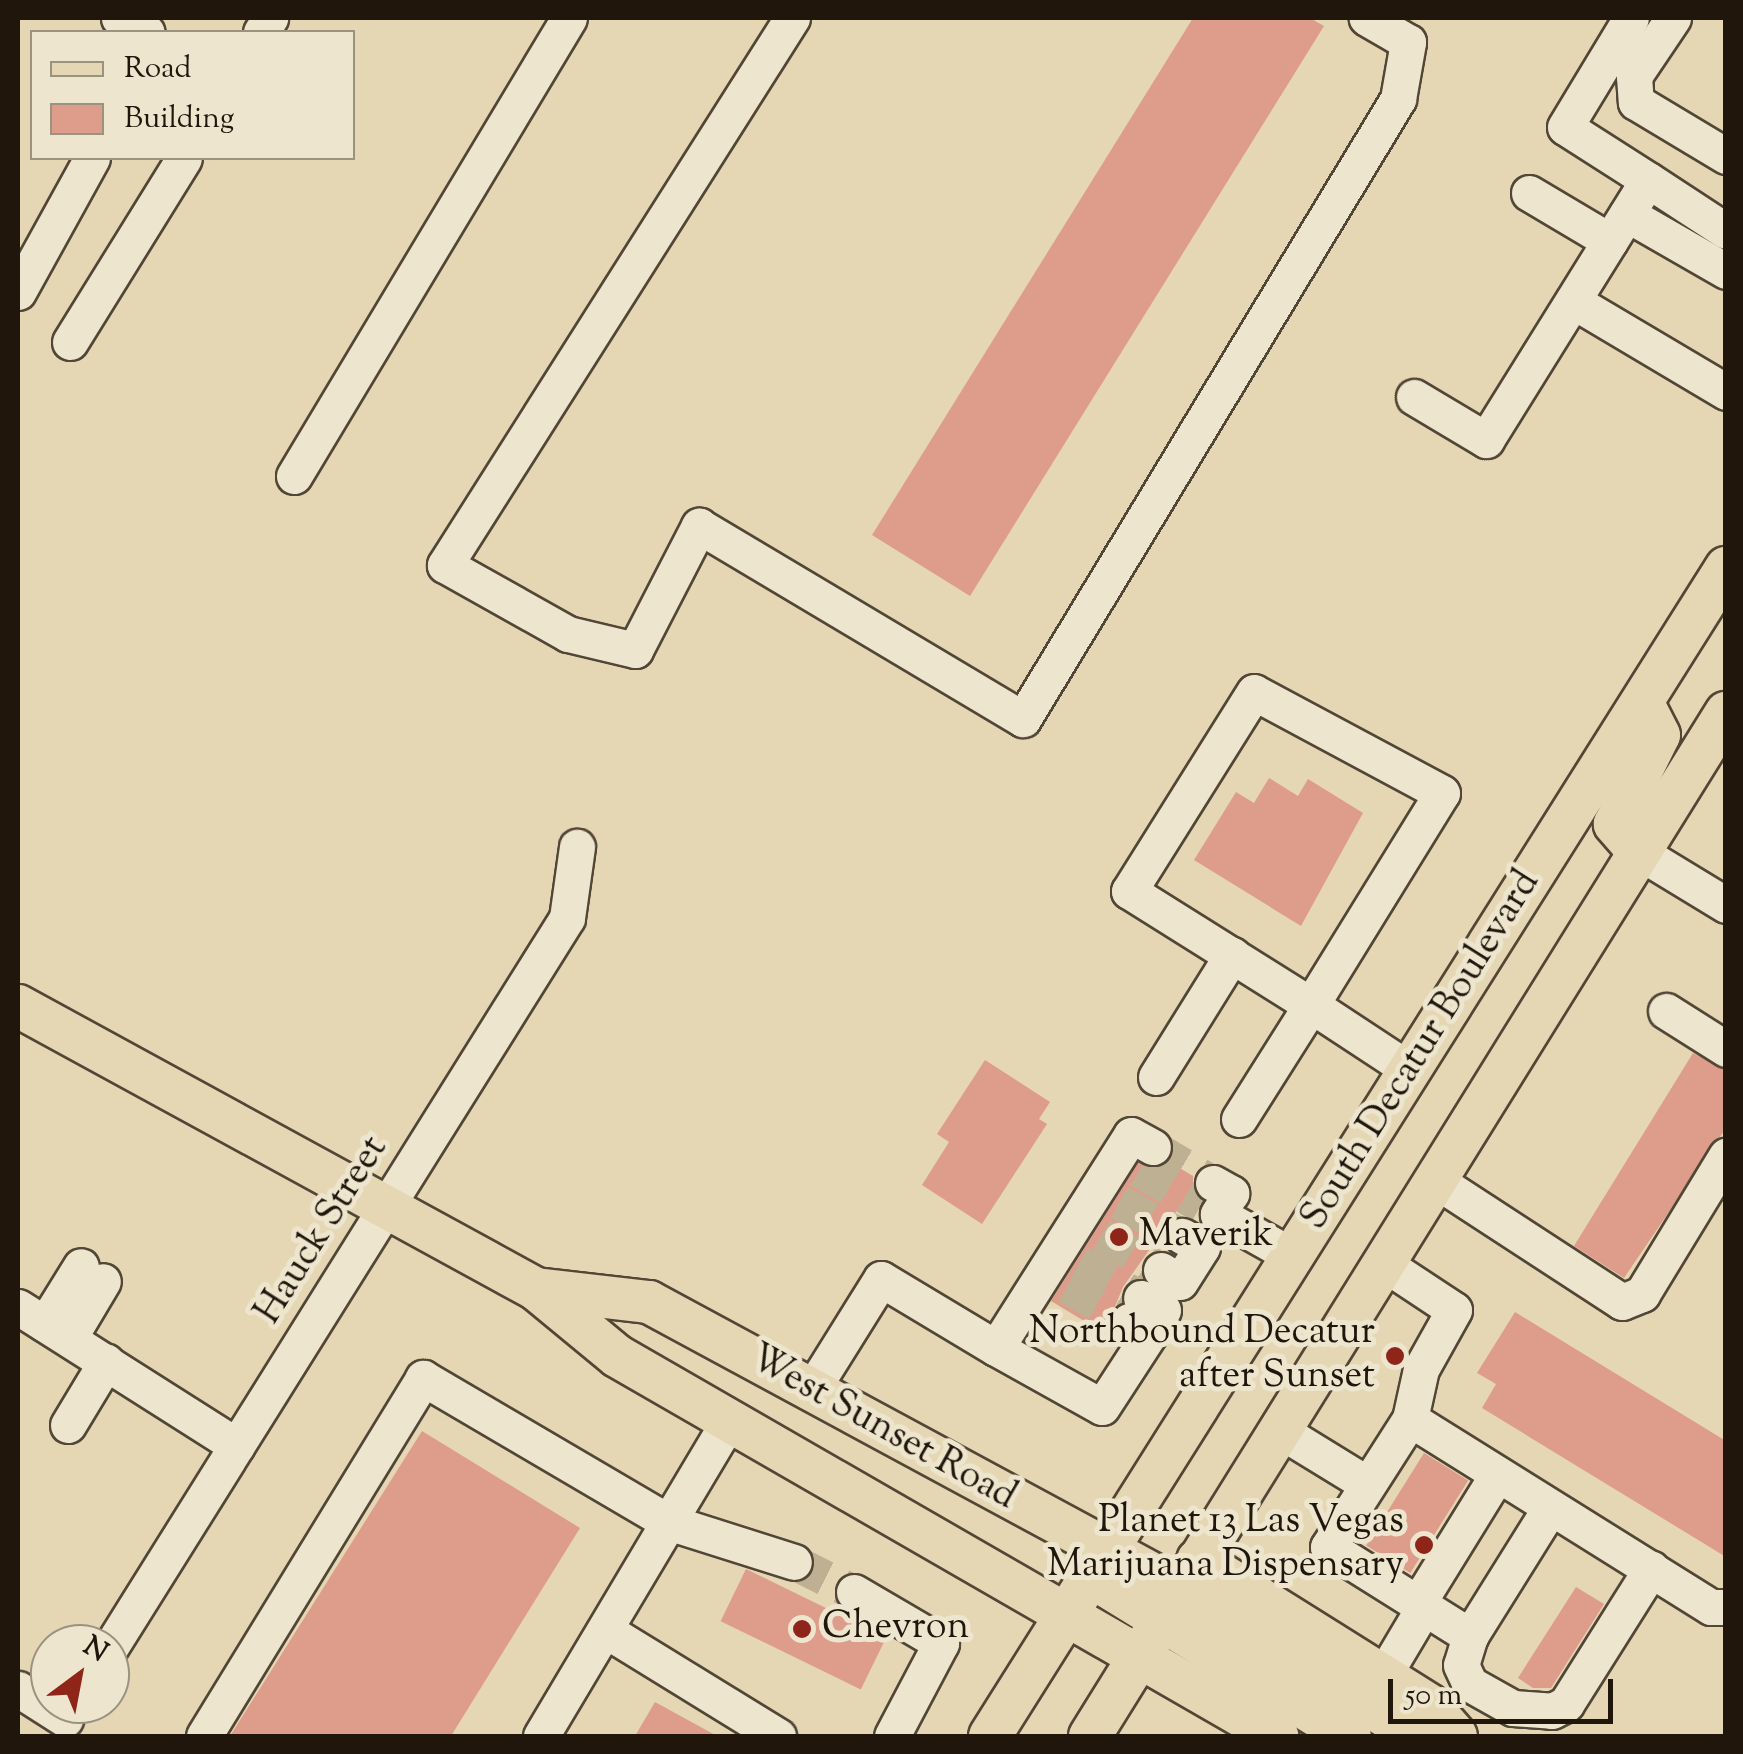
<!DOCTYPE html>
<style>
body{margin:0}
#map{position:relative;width:1743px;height:1754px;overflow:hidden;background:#e5d7b3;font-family:"Sorts Mill Goudy",serif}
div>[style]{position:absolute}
.building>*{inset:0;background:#de9c8b;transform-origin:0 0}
.minor-tunnel>*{height:35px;margin-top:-17.5px;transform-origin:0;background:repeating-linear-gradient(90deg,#beb092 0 35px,transparent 0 53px)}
.roads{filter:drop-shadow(2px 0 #524636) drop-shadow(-2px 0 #524636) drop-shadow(0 2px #524636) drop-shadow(0 -2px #524636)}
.minor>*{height:35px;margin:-17.5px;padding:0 17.5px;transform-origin:17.5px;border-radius:17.5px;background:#eee5ce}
.major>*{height:42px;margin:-21px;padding:0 21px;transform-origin:21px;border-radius:21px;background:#e5d7b3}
.dots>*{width:28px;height:28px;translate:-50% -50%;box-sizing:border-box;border:5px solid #eee5ce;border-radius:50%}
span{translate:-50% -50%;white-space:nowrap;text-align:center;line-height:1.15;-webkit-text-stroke:10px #eee5ce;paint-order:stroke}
.street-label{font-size:38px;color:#21160c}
.poi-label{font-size:38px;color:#21160c}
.left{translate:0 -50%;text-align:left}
.right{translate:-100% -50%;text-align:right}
.frame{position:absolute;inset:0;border:20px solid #21160c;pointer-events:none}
.legend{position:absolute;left:30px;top:30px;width:325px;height:130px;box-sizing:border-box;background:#eee5ce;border:2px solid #9c9280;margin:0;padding:12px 18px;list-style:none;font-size:30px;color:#21160c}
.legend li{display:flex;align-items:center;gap:20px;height:50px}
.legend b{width:50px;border:2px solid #9c9280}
.north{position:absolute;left:30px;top:1624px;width:100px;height:100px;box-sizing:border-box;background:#eee5ce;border:2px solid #9c9280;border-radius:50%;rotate:32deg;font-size:28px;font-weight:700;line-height:40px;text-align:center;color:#21160c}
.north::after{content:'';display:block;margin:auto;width:35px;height:45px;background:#8f2418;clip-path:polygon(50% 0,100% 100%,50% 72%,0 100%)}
.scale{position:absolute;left:1388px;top:1679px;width:225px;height:45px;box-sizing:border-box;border:5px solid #21160c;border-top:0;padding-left:12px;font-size:30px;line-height:35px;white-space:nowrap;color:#21160c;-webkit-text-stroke:8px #eee5ce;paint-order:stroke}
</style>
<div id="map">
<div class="building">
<div style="clip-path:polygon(1193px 18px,1310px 18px,1324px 26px,970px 596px,872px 535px)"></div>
<div style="clip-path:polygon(1269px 778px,1298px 796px,1308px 779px,1363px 813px,1301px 926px,1194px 860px,1236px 792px,1254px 803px)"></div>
<div style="clip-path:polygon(1693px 1053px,1726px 1070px,1726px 1128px,1624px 1278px,1574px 1246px)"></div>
<div style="clip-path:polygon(985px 1060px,1050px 1102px,1039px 1119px,1047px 1124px,982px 1224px,922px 1185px,949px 1142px,937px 1134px)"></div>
<div style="clip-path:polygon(1168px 1161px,1193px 1176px,1193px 1188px,1123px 1287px,1104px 1333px,1051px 1301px,1138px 1163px)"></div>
<div style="clip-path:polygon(1515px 1312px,1726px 1441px,1726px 1557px,1482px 1408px,1496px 1384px,1477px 1373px)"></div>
<div style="clip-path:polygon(422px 1431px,580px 1528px,451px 1736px,230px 1736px)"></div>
<div style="left:1424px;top:1453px;width:52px;height:109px;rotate:32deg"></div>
<div style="left:746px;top:1569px;width:156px;height:58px;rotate:26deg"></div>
<div style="clip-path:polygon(1576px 1587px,1604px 1604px,1551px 1688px,1533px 1688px,1518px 1678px)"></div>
<div style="clip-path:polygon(655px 1702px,717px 1736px,635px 1736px)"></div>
</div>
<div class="minor-tunnel">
<div style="left:1153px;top:1147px;width:70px;rotate:31deg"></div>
<div style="left:1139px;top:1170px;width:71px;rotate:29.4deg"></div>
<div style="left:1119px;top:1202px;width:72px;rotate:28.4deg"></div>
<div style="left:1101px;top:1235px;width:69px;rotate:30.3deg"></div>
<div style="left:1079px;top:1263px;width:71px;rotate:29.4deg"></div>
<div style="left:1067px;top:1286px;width:71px;rotate:29.4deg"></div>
<div style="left:794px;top:1562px;width:67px;rotate:26.6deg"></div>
</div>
<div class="roads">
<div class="minor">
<div style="left:119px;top:18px;width:31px;rotate:27deg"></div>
<div style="left:792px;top:18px;width:648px;rotate:122.39deg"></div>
<div style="left:445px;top:565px;width:141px;rotate:29.3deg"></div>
<div style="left:568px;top:634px;width:69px;rotate:13.4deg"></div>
<div style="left:635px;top:650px;width:140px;rotate:-62.7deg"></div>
<div style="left:699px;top:526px;width:377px;rotate:30.8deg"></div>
<div style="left:1023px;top:719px;width:725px;rotate:-58.83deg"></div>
<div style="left:1398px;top:99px;width:58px;rotate:-80deg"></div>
<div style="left:1408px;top:42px;width:48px;rotate:-149.7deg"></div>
<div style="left:1673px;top:18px;width:70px;rotate:123.9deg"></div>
<div style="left:1634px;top:76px;width:26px;rotate:86deg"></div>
<div style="left:1636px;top:102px;width:105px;rotate:31deg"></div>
<div style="left:261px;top:32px;width:17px;rotate:-57deg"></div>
<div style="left:1648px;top:180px;width:93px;rotate:33.2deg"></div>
<div style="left:1529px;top:193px;width:94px;rotate:30.7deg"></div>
<div style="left:1627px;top:214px;width:114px;rotate:29.9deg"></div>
<div style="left:18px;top:292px;width:153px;rotate:-61.1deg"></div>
<div style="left:1573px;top:301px;width:178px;rotate:30.7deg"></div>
<div style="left:70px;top:342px;width:216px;rotate:-58.2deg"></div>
<div style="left:1414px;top:397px;width:84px;rotate:30.8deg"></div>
<div style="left:1486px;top:440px;width:306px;rotate:-58.1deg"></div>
<div style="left:1648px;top:180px;width:98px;rotate:-147.4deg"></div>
<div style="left:1565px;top:127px;width:127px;rotate:-58.8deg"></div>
<div style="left:294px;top:476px;width:534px;rotate:-59.02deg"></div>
<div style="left:1639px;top:852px;width:102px;rotate:31.3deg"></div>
<div style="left:1666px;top:1011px;width:71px;rotate:32.3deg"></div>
<div style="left:1156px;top:1077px;width:144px;rotate:-58.1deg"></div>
<div style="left:1239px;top:1119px;width:135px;rotate:-57.7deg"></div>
<div style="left:1311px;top:1005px;width:249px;rotate:-58.3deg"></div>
<div style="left:1442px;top:793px;width:213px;rotate:-151.8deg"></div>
<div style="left:1254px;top:692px;width:235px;rotate:122.1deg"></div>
<div style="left:1129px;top:891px;width:215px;rotate:32.1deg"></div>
<div style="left:1311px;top:1005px;width:118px;rotate:33.3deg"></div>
<div style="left:1435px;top:1180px;width:223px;rotate:33.1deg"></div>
<div style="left:1622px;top:1302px;width:22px;rotate:-22deg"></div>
<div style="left:1642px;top:1294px;width:162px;rotate:-58.7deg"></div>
<div style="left:1213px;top:1183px;width:21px;rotate:29deg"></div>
<div style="left:1231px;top:1193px;width:25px;rotate:122deg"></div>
<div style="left:1218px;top:1214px;width:87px;rotate:29.5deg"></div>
<div style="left:1383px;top:1263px;width:85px;rotate:33.5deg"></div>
<div style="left:1454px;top:1310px;width:68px;rotate:119.2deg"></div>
<div style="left:1421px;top:1369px;width:51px;rotate:102.4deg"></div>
<div style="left:1410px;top:1419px;width:152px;rotate:122.6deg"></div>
<div style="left:1328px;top:1547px;width:168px;rotate:32.1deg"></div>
<div style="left:1470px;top:1636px;width:151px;rotate:-58deg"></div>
<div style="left:1161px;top:1270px;width:22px;rotate:32deg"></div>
<div style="left:1180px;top:1282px;width:41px;rotate:-57.8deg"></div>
<div style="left:1202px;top:1247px;width:23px;rotate:-151deg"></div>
<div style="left:18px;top:1307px;width:259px;rotate:32.4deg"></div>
<div style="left:1129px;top:1321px;width:24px;rotate:30deg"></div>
<div style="left:1150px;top:1333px;width:26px;rotate:-61deg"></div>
<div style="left:1163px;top:1310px;width:25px;rotate:-151deg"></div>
<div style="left:45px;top:1324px;width:68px;rotate:-58.2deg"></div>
<div style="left:69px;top:1338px;width:66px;rotate:-59.2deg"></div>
<div style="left:996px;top:1348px;width:121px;rotate:29.1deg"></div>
<div style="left:1102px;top:1407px;width:88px;rotate:-57deg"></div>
<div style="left:811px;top:1391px;width:132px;rotate:-58deg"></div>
<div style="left:881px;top:1279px;width:134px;rotate:31deg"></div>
<div style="left:996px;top:1348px;width:252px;rotate:-57.6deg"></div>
<div style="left:1131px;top:1135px;width:25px;rotate:29deg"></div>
<div style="left:1410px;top:1419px;width:355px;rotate:32deg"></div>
<div style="left:1711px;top:1607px;width:15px"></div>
<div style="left:68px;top:1425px;width:74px;rotate:-58.9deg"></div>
<div style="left:1279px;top:1430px;width:103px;rotate:31.5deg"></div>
<div style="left:854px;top:1592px;width:101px;rotate:30.4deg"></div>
<div style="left:941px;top:1643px;width:105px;rotate:117.8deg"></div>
<div style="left:1418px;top:1603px;width:150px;rotate:-58.3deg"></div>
<div style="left:607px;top:1631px;width:201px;rotate:31.6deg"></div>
<div style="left:1470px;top:1636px;width:30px;rotate:107deg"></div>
<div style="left:1461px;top:1665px;width:21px;rotate:65deg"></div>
<div style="left:1470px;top:1684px;width:49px;rotate:29.2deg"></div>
<div style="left:1513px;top:1708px;width:39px;rotate:4deg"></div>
<div style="left:1552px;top:1711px;width:16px;rotate:-27deg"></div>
<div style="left:1566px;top:1704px;width:160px;rotate:-57.8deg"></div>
<div style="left:110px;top:1648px;width:861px;rotate:-57.95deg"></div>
<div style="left:567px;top:918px;width:72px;rotate:-82deg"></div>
<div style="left:1383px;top:1676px;width:80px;rotate:-59.3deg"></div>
<div style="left:18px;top:1689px;width:56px;rotate:32.6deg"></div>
<div style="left:204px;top:1736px;width:420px;rotate:-58.5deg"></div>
<div style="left:423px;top:1378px;width:284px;rotate:30.4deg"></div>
<div style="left:668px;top:1522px;width:132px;rotate:17.6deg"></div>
<div style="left:541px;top:1736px;width:369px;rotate:-59.2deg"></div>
</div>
<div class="major">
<div style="left:1639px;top:852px;width:37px;rotate:-131deg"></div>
<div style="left:1615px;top:824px;width:99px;rotate:-63.7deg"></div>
<div style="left:1659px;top:735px;width:36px;rotate:-117deg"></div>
<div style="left:18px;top:1006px;width:590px;rotate:28.65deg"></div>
<div style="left:536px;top:1289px;width:105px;rotate:39.6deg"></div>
<div style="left:617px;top:1356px;width:762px;rotate:29.93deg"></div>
<div style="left:536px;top:1289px;width:114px;rotate:6.6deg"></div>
<div style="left:649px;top:1302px;width:604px;rotate:28.39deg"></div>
<div style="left:1180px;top:1589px;width:280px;rotate:31.7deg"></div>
<div style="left:1198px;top:1560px;width:273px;rotate:32.1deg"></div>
<div style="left:1429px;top:1705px;width:41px;rotate:48.9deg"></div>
<div style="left:1090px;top:1576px;width:305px;rotate:31.6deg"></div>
<div style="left:990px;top:1736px;width:1381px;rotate:-57.78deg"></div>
<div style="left:1090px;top:1736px;width:1205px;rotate:-58.13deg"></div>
</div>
</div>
<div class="dots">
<div style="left:1119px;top:1237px;background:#8f2418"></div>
<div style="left:1395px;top:1356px;background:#8f2418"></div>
<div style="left:1424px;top:1545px;background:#8f2418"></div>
<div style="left:802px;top:1629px;background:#8f2418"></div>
</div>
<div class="street-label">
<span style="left:1422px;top:1051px;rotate:-58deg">South Decatur Boulevard</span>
<span style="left:323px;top:1231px;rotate:-58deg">Hauck Street</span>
<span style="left:882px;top:1429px;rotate:29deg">West Sunset Road</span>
</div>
<div class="poi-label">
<span class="left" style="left:1139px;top:1237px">Maverik</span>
<span class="right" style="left:1375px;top:1356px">Northbound Decatur<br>after Sunset</span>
<span class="right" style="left:1404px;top:1545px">Planet 13 Las Vegas<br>Marijuana Dispensary</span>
<span class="left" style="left:822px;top:1629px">Chevron</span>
</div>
<div class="frame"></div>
<ul class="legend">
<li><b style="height:12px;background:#e5d7b3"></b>Road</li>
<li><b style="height:28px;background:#de9c8b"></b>Building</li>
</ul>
<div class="north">N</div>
<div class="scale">50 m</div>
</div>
